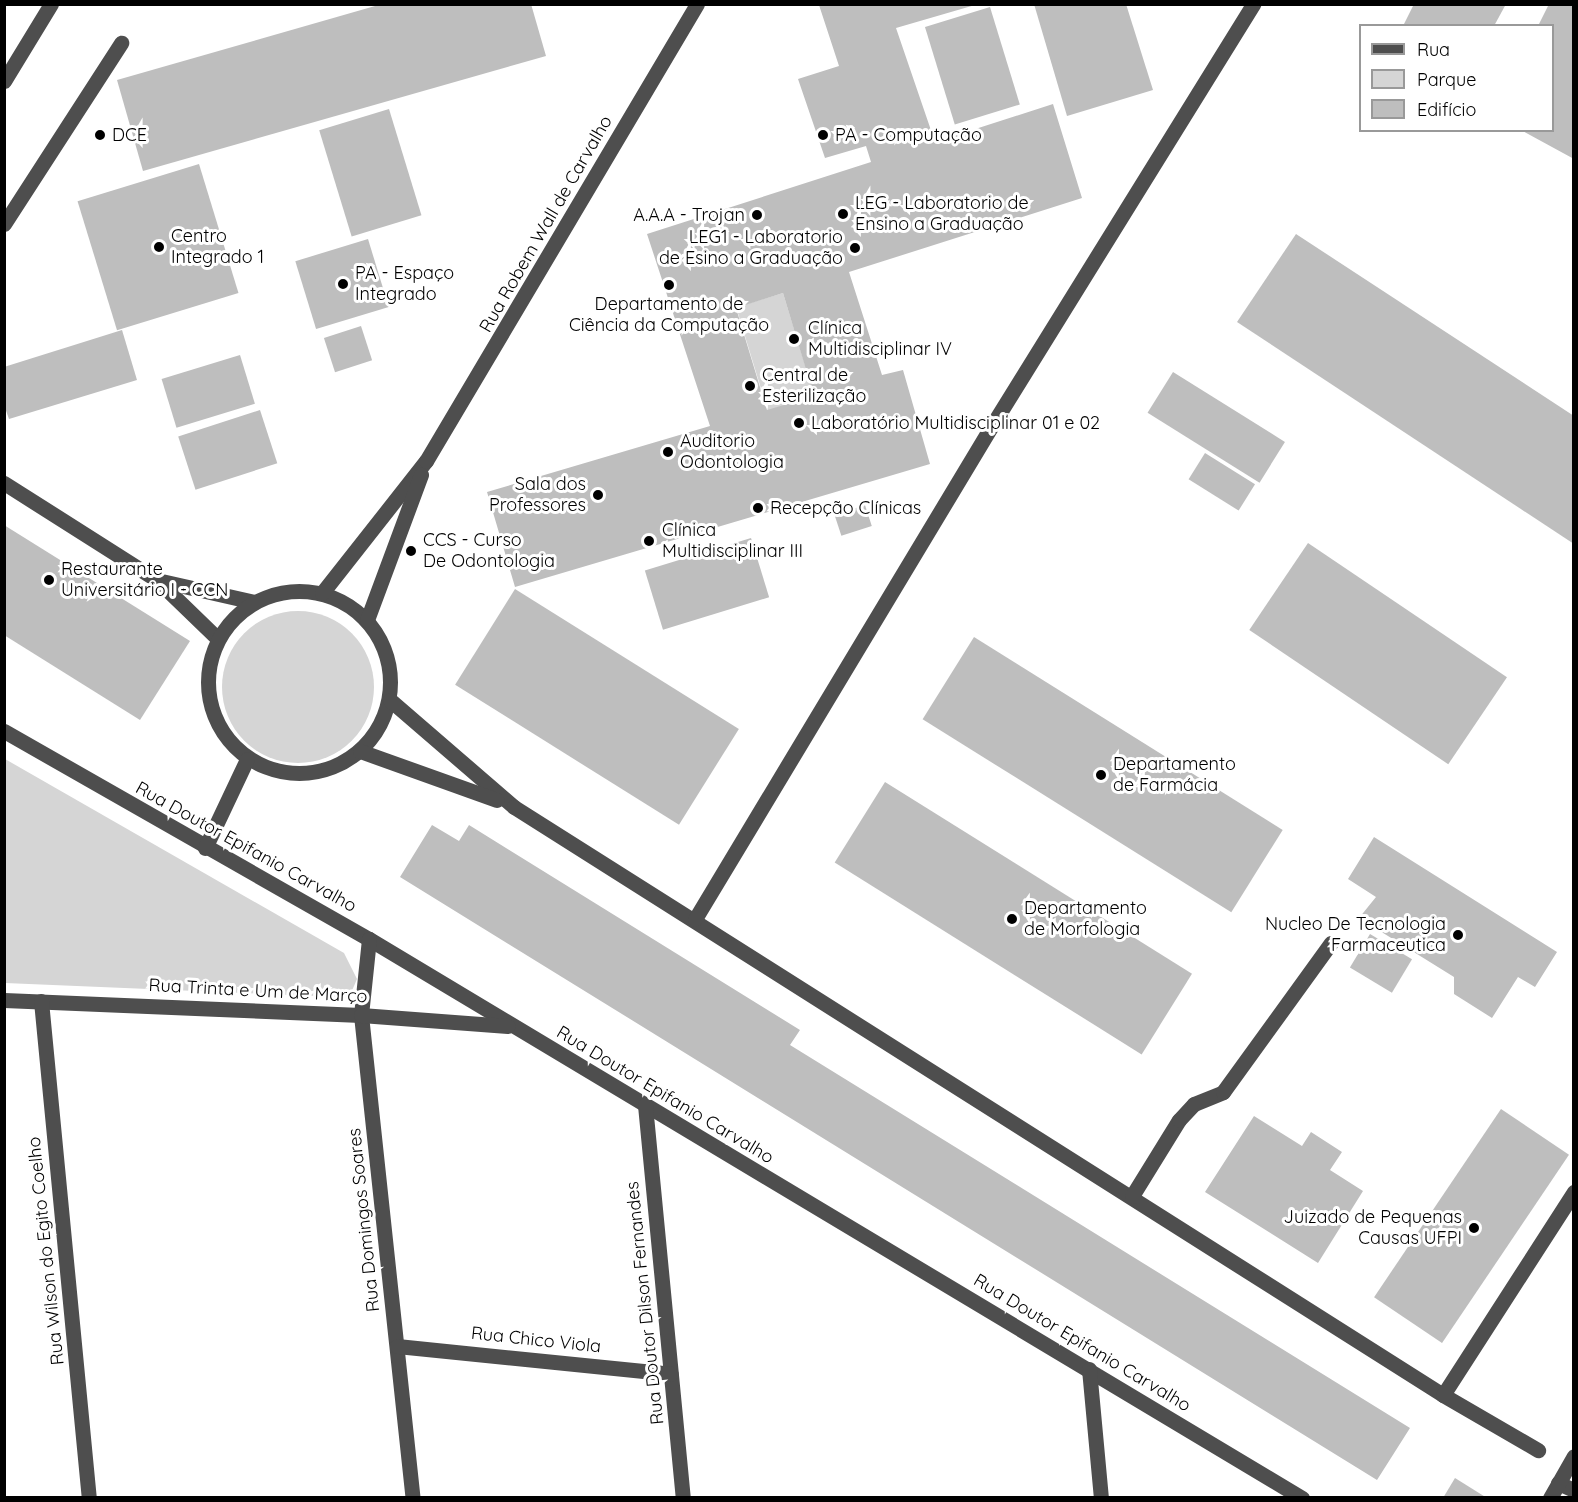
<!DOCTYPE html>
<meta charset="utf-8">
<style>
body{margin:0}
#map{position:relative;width:1578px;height:1502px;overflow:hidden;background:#fff;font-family:Quicksand,sans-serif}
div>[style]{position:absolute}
.green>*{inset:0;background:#d5d5d5;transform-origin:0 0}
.round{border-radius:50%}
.building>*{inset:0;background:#bebebe;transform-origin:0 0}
.minor>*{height:15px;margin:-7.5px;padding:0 7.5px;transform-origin:7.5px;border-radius:7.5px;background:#4e4e4e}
.minor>.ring{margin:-7.5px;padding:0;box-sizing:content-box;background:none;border:15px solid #4e4e4e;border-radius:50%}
.dots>*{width:16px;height:16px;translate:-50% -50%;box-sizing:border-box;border:3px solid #fff;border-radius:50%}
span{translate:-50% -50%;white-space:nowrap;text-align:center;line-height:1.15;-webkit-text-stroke:6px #fff;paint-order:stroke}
.poi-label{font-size:18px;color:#000}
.left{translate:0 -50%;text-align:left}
.right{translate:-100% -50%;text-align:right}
.street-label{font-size:18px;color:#000}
.frame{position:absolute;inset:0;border:6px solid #000;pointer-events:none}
.legend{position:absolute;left:1359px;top:24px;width:195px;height:108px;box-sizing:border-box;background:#fff;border:2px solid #999;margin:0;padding:8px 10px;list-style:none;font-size:18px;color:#000}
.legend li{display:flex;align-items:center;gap:12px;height:30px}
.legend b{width:30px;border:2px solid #999}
</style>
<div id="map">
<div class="green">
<div style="left:783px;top:293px;width:108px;height:49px;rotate:73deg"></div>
<div class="round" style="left:222px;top:611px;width:152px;height:152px"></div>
<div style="clip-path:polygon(5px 759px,344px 953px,357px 979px,351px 993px,340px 997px,5px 983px)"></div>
</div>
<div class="building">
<div style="clip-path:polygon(382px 4px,531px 4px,546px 56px,143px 171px,117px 80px)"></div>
<div style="clip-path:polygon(1034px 4px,1126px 4px,1153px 90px,1067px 116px)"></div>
<div style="clip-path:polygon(1414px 4px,1506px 4px,1494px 26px,1403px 26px)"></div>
<div style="clip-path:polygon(1549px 4px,1574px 4px,1574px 159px,1521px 130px,1552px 130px,1552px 26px,1538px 26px)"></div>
<div style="clip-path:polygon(evenodd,819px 5px,975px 5px,896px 28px,935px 142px,1053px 104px,1082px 198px,849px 272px,882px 375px,903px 370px,930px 464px,515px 587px,487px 492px,710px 426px,647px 234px,871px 162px,866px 146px,825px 158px,798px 79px,839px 66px,819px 5px,783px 293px,814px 396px,767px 410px,736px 308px,783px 293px)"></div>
<div style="left:990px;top:7px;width:102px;height:68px;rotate:73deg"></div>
<div style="left:389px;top:109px;width:111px;height:73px;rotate:73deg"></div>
<div style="left:199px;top:164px;width:135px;height:127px;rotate:73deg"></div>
<div style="clip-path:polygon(1296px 234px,1574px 416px,1574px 544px,1237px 322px)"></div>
<div style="left:368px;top:239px;width:71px;height:76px;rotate:73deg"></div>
<div style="left:361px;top:326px;width:36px;height:39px;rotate:72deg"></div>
<div style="clip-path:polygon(122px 330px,137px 380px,9px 419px,4px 405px,4px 367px)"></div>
<div style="left:240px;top:355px;width:51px;height:82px;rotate:73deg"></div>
<div style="left:1173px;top:372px;width:132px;height:48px;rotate:32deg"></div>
<div style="left:260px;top:410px;width:56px;height:86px;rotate:72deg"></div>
<div style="left:1205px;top:453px;width:59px;height:31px;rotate:32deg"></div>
<div style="left:865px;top:505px;width:22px;height:32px;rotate:72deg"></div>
<div style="clip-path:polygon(4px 525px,190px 641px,140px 720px,4px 635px)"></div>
<div style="left:751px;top:538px;width:62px;height:111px;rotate:73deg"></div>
<div style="left:1308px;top:543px;width:240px;height:105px;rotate:34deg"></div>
<div style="left:515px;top:589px;width:264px;height:113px;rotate:32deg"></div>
<div style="left:974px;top:637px;width:364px;height:97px;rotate:32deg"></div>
<div style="left:885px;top:782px;width:362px;height:95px;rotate:32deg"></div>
<div style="clip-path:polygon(432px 825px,459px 841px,469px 825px,800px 1030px,790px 1045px,1410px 1428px,1377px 1480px,400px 877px)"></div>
<div style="clip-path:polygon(1374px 837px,1557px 952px,1535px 987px,1518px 977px,1492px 1018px,1454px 994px,1454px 977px,1359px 918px,1376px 897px,1348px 879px)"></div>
<div style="left:1370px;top:934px;width:49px;height:39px;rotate:31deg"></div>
<div style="left:1501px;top:1109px;width:82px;height:227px;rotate:34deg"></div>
<div style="clip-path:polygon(1254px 1116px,1302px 1146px,1311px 1132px,1342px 1152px,1330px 1170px,1363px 1191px,1318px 1263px,1205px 1192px)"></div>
<div style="clip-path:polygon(1455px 1478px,1487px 1498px,1443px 1498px)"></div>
</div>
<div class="minor">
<div style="left:4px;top:81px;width:90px;rotate:-58.6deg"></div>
<div style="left:4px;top:224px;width:216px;rotate:-57.1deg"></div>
<div style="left:4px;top:483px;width:181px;rotate:32.4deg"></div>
<div style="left:157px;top:580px;width:85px;rotate:44deg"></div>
<div style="left:157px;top:580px;width:99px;rotate:12.8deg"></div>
<div class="ring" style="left:208px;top:591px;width:167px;height:167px"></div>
<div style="left:322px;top:593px;width:168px;rotate:-51.8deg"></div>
<div style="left:426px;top:461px;width:531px;rotate:-59.33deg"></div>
<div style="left:367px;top:620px;width:155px;rotate:-69.6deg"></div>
<div style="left:390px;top:700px;width:164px;rotate:40.8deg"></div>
<div style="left:514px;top:807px;width:1099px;rotate:32.33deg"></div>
<div style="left:1443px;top:1395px;width:110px;rotate:30.1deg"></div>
<div style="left:4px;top:731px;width:420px;rotate:29.7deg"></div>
<div style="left:369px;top:939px;width:1088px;rotate:30.93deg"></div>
<div style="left:360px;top:751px;width:145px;rotate:19.7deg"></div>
<div style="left:205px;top:848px;width:98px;rotate:-64.7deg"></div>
<div style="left:695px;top:919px;width:574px;rotate:-58.97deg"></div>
<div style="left:991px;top:427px;width:498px;rotate:-58.2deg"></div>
<div style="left:369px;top:939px;width:76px;rotate:96deg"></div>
<div style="left:361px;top:1015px;width:486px;rotate:83.9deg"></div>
<div style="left:4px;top:1000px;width:357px;rotate:2.4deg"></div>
<div style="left:361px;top:1015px;width:147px;rotate:4.3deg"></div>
<div style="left:41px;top:1001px;width:499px;rotate:84.5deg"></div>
<div style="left:645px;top:1105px;width:395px;rotate:84.5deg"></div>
<div style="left:1132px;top:1196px;width:89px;rotate:-58.3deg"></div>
<div style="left:1179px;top:1120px;width:22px;rotate:-47deg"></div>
<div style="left:1194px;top:1104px;width:31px;rotate:-22deg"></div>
<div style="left:1223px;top:1092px;width:184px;rotate:-54.1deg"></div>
<div style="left:397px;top:1346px;width:275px;rotate:5.8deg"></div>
<div style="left:1089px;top:1369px;width:130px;rotate:84.7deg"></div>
<div style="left:1443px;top:1395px;width:242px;rotate:-57.2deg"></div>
<div style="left:1558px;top:1483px;width:17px;rotate:24deg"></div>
<div style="left:1550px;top:1498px;width:48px;rotate:-60.3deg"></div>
</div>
<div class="dots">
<div style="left:100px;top:135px;background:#000"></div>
<div style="left:823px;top:135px;background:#000"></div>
<div style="left:843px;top:214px;background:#000"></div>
<div style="left:757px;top:215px;background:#000"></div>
<div style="left:159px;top:247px;background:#000"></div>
<div style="left:855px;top:248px;background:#000"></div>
<div style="left:343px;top:284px;background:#000"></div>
<div style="left:669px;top:285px;background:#000"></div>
<div style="left:794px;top:339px;background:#000"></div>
<div style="left:750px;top:386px;background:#000"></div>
<div style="left:799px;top:423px;background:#000"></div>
<div style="left:668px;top:452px;background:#000"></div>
<div style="left:598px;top:495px;background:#000"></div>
<div style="left:758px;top:508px;background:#000"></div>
<div style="left:649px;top:541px;background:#000"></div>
<div style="left:411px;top:551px;background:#000"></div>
<div style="left:49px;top:580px;background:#000"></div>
<div style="left:1101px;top:775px;background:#000"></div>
<div style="left:1012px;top:919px;background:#000"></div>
<div style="left:1458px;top:935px;background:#000"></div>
<div style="left:1474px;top:1228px;background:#000"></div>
</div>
<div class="poi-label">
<span class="left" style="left:112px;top:135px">DCE</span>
<span class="left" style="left:835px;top:135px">PA - Computação</span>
<span class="left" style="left:855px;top:214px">LEG - Laboratorio de<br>Ensino a Graduação</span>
<span class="right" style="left:745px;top:215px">A.A.A - Trojan</span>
<span class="left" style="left:171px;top:247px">Centro<br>Integrado 1</span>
<span class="right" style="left:843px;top:248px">LEG1 - Laboratorio<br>de Esino a Graduação</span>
<span class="left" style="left:355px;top:284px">PA - Espaço<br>Integrado</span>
<span style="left:669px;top:315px">Departamento de<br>Ciência da Computação</span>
<span class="left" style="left:808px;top:339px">Clínica<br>Multidisciplinar IV</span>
<span class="left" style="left:762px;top:386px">Central de<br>Esterilização</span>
<span class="left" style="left:811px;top:423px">Laboratório Multidisciplinar 01 e 02</span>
<span class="left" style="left:680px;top:452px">Auditorio<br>Odontologia</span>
<span class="right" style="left:586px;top:495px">Sala dos<br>Professores</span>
<span class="left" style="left:770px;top:508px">Recepção Clínicas</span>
<span class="left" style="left:662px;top:541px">Clínica<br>Multidisciplinar III</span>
<span class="left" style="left:423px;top:551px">CCS - Curso<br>De Odontologia</span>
<span class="left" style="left:61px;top:580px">Restaurante<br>Universitário I - CCN</span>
<span class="left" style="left:1113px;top:775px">Departamento<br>de Farmácia</span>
<span class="left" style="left:1024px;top:919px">Departamento<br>de Morfologia</span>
<span class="right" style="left:1446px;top:935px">Nucleo De Tecnologia<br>Farmaceutica</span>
<span class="right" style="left:1462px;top:1228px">Juizado de Pequenas<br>Causas UFPI</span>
</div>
<div class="street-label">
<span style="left:546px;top:224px;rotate:-60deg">Rua Robem Wall de Carvalho</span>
<span style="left:246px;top:847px;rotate:29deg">Rua Doutor Epifanio Carvalho</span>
<span style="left:258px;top:991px;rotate:3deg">Rua Trinta e Um de Março</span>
<span style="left:665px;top:1095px;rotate:31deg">Rua Doutor Epifanio Carvalho</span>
<span style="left:364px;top:1220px;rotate:-96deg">Rua Domingos Soares</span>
<span style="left:46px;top:1251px;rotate:-96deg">Rua Wilson do Egito Coelho</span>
<span style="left:645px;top:1303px;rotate:-96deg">Rua Doutor Dilson Fernandes</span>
<span style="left:536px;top:1340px;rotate:6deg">Rua Chico Viola</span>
<span style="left:1082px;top:1343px;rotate:31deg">Rua Doutor Epifanio Carvalho</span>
</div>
<div class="frame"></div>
<ul class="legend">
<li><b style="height:8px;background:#4e4e4e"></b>Rua</li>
<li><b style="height:16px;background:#d5d5d5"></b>Parque</li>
<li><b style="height:16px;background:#bebebe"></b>Edifício</li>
</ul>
</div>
